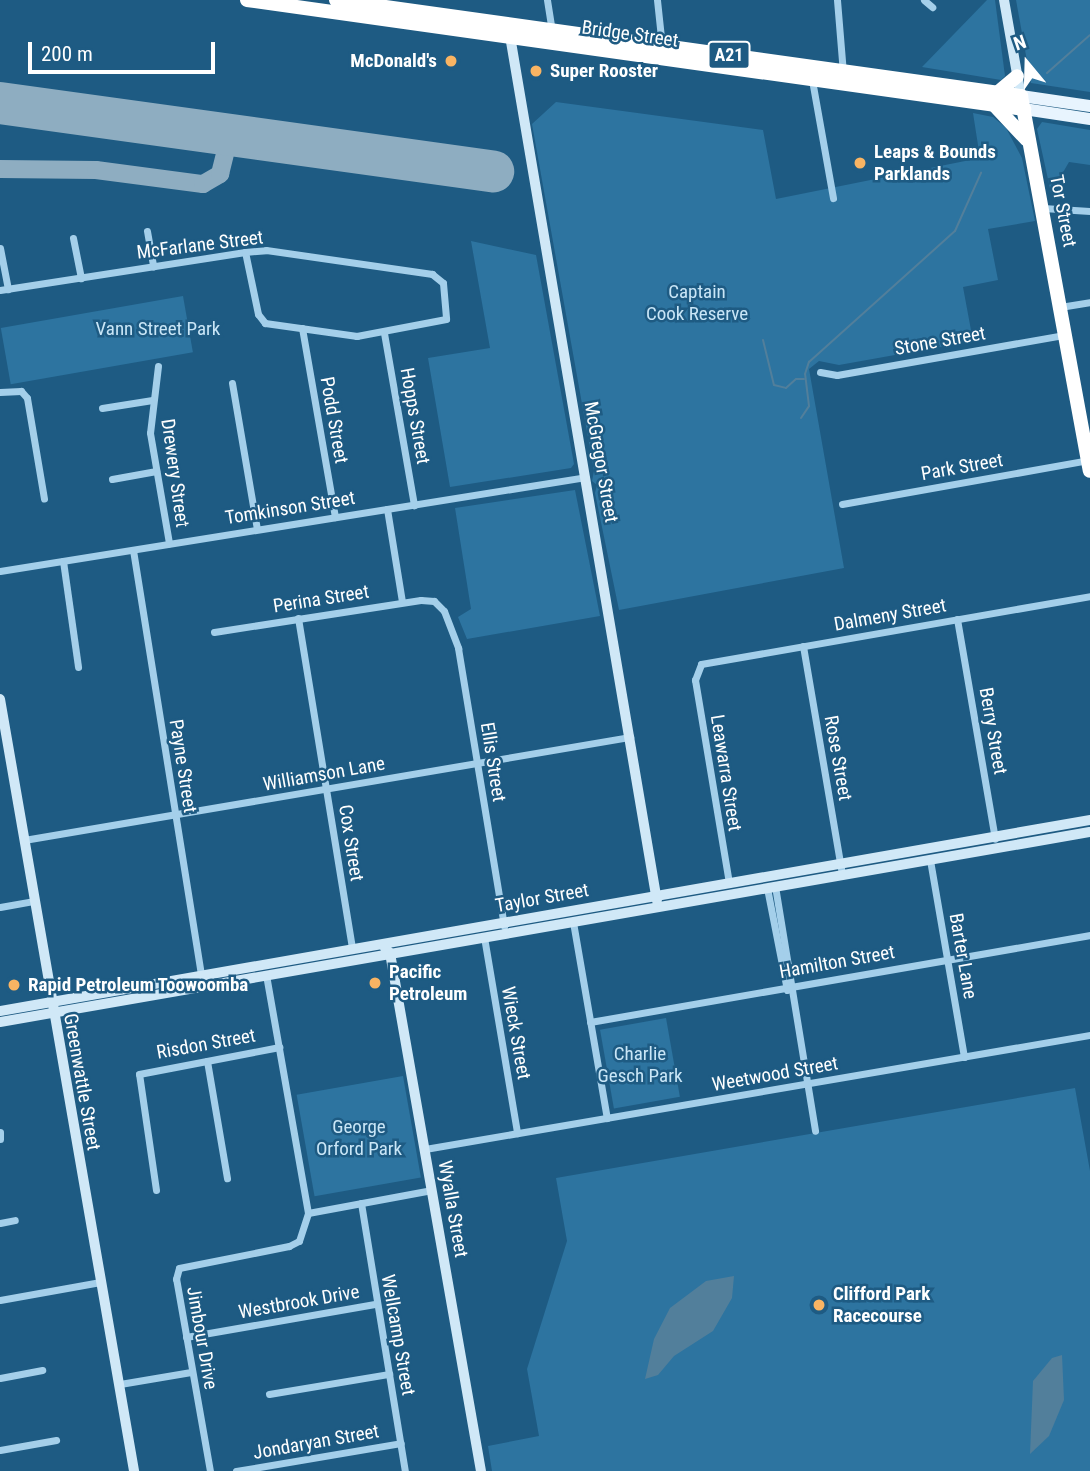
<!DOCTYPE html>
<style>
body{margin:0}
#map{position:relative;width:1090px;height:1471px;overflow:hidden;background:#1e5b83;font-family:"Roboto Condensed",sans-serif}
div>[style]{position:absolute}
.green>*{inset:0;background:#2d74a0;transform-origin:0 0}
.water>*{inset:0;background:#527f9b}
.stream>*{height:2px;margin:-1px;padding:0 1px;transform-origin:1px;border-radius:1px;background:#527f9b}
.taxiway>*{height:18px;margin:-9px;padding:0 9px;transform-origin:9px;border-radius:9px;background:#8eadc1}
.runway>*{height:42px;margin:-21px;padding:0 21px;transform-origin:21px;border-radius:21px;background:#8eadc1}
.street>*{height:7px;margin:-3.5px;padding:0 3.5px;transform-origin:3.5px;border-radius:3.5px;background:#a4cfea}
.secondary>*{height:10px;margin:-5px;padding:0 5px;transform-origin:5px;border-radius:5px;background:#d0e8f7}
.primary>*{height:12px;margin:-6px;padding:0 6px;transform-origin:6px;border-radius:6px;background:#e8f4fe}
.highway>*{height:14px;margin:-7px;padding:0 7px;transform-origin:7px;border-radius:7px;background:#fff}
.dots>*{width:19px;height:19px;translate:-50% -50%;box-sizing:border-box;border:4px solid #1e5b83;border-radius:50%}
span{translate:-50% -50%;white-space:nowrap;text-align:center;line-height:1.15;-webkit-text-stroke:5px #1e5b83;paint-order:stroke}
.shield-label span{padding:2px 5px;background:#1e5b83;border:2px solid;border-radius:5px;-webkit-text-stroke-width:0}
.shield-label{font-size:18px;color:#fff;font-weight:700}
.street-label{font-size:19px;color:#fff}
.poi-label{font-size:19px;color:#fff;font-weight:700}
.right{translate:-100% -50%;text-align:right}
.left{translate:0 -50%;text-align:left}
.park-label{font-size:19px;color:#c9e6f7}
.north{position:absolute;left:992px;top:28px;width:70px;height:70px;-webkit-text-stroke:5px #1e5b83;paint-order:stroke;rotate:341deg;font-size:19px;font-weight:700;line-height:28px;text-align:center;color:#fff}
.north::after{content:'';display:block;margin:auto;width:24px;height:32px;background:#fff;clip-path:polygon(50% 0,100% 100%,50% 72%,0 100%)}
.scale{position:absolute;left:28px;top:42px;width:187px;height:32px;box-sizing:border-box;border:4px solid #fff;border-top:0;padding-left:9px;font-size:21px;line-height:24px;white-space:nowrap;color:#fff;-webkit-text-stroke:5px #1e5b83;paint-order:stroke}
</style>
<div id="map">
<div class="green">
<div style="clip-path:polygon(987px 0,995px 0,1005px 76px,1001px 80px,922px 67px)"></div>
<div style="clip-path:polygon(1016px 0,1090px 0,1090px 92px,1031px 83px)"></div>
<div style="clip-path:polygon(556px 102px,763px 130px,776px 199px,980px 158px,973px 113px,993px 117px,1006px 128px,1022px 158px,1035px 221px,988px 229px,998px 280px,963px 287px,973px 341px,839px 365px,819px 361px,809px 369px,844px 568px,619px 610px,595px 493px,597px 485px,592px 481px,594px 471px,532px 124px)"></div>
<div style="clip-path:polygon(1042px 122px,1090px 130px,1090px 165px,1069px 162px,1051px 193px,1037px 129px)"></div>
<div style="clip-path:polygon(471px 241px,536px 255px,574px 464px,571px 468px,450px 487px,428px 358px,490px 348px)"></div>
<div style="left:183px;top:296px;width:57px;height:185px;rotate:80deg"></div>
<div style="clip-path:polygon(575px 490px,600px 616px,467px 639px,458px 617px,471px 609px,455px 508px)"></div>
<div style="left:666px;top:1018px;width:80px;height:67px;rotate:80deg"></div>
<div style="left:403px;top:1076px;width:103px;height:108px;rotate:80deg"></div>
<div style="clip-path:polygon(1075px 1088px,1090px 1171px,1090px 1471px,492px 1471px,488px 1446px,539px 1436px,527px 1369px,567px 1241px,556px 1178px)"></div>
</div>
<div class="water">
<div style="clip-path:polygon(734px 1276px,732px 1298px,713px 1331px,674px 1356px,658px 1375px,645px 1379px,654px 1339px,670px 1308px,706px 1281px)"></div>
<div style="clip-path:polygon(1062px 1355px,1064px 1400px,1049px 1436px,1030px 1454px,1033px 1381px,1052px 1358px)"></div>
</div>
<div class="stream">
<div style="left:1047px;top:73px;width:57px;rotate:-41.5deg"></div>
<div style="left:763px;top:340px;width:46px;rotate:76.3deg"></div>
<div style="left:774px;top:385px;width:12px;rotate:14deg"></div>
<div style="left:786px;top:388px;width:13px;rotate:-42deg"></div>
<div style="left:796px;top:379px;width:8px"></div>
<div style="left:801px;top:418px;width:14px;rotate:-56deg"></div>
<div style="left:809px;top:406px;width:32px;rotate:-97deg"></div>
<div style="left:805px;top:374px;width:13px;rotate:-72deg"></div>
<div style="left:809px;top:362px;width:196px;rotate:-41.9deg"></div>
<div style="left:955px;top:231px;width:64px;rotate:-65.9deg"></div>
</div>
<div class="taxiway">
<div style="left:159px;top:125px;width:58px;rotate:9deg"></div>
<div style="left:216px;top:134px;width:17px;rotate:54deg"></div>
<div style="left:0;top:169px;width:96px;rotate:0.6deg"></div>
<div style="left:96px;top:170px;width:108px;rotate:7.5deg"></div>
<div style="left:203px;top:184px;width:20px;rotate:-30deg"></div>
<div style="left:220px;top:174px;width:30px;rotate:-76deg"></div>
<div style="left:227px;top:145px;width:9px;rotate:-49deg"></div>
<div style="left:233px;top:138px;width:65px;rotate:5.3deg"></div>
</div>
<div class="runway">
<div style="left:0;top:103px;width:498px;rotate:7.9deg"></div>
</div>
<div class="street">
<div style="left:547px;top:0;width:30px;rotate:81deg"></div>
<div style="left:657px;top:0;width:47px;rotate:83.9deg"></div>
<div style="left:837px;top:0;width:73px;rotate:85.3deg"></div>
<div style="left:924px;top:0;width:11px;rotate:41deg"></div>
<div style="left:812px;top:80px;width:120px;rotate:79.9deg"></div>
<div style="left:1043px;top:208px;width:47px;rotate:3.7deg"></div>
<div style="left:147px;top:231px;width:36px;rotate:80deg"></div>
<div style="left:73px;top:238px;width:41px;rotate:78.7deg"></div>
<div style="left:0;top:248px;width:42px;rotate:79deg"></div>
<div style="left:0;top:290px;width:248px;rotate:-8.8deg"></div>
<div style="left:245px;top:252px;width:21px;rotate:-5deg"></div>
<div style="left:266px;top:250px;width:168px;rotate:8.2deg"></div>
<div style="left:432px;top:274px;width:14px;rotate:39deg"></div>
<div style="left:443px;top:283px;width:36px;rotate:85deg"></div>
<div style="left:446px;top:319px;width:91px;rotate:169.2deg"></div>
<div style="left:357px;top:336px;width:93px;rotate:-172deg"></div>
<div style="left:265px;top:323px;width:11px;rotate:-128deg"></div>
<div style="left:258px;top:314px;width:63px;rotate:-101.8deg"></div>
<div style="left:1060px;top:307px;width:30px;rotate:-9deg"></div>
<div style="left:302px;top:328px;width:192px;rotate:80.1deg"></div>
<div style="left:384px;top:333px;width:175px;rotate:80.1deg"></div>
<div style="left:158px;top:366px;width:67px;rotate:96.8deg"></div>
<div style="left:150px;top:433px;width:112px;rotate:80.2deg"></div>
<div style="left:820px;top:372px;width:17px;rotate:10deg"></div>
<div style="left:837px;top:375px;width:231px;rotate:-10deg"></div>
<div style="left:232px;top:383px;width:148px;rotate:80.3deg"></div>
<div style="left:0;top:392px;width:21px;rotate:-3deg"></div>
<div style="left:21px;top:391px;width:9px;rotate:49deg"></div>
<div style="left:27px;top:398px;width:102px;rotate:80.4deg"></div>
<div style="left:102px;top:408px;width:51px;rotate:-9.1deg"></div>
<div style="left:112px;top:479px;width:45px;rotate:-10.3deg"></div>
<div style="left:842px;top:504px;width:250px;rotate:-10.1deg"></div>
<div style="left:387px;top:509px;width:94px;rotate:80.8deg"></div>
<div style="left:133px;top:550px;width:435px;rotate:80.9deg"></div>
<div style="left:63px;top:561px;width:107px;rotate:81.9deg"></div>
<div style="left:0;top:571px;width:593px;rotate:-9.11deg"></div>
<div style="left:298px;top:618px;width:334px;rotate:80.7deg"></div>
<div style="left:957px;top:619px;width:223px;rotate:80.2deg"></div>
<div style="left:214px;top:632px;width:209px;rotate:-8.8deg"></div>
<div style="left:421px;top:600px;width:13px;rotate:4deg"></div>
<div style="left:434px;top:601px;width:14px;rotate:45deg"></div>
<div style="left:444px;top:611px;width:40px;rotate:69deg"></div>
<div style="left:458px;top:648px;width:282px;rotate:80.6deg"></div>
<div style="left:803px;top:646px;width:232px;rotate:80.3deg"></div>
<div style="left:24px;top:840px;width:615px;rotate:-9.65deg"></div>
<div style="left:930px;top:860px;width:200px;rotate:80.2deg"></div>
<div style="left:729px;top:883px;width:206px;rotate:-99.5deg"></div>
<div style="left:695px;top:680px;width:17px;rotate:-69deg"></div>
<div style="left:701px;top:664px;width:395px;rotate:-9.9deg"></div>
<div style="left:775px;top:886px;width:248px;rotate:80.7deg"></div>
<div style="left:767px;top:888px;width:104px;rotate:78.9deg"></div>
<div style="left:0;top:907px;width:35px;rotate:-10deg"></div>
<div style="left:573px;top:922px;width:199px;rotate:80.2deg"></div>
<div style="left:484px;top:937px;width:199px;rotate:80.4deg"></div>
<div style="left:590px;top:1022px;width:508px;rotate:-9.87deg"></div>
<div style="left:207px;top:1061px;width:119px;rotate:80.3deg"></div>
<div style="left:0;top:1132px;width:7px;rotate:90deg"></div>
<div style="left:425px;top:1149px;width:675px;rotate:-9.73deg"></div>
<div style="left:156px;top:1190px;width:117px;rotate:-98.3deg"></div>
<div style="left:139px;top:1074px;width:143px;rotate:-10.9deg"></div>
<div style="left:361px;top:1203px;width:272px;rotate:80.7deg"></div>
<div style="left:308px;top:1213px;width:126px;rotate:-10.5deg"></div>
<div style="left:0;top:1223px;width:15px;rotate:-11deg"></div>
<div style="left:0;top:1300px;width:102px;rotate:-10.2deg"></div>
<div style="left:186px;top:1337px;width:193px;rotate:-9.9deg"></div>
<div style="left:0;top:1378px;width:43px;rotate:-10.8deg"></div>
<div style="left:120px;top:1384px;width:72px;rotate:-9.6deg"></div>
<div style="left:269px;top:1394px;width:122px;rotate:-9.5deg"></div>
<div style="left:0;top:1450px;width:57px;rotate:-10.1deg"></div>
<div style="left:210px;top:1471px;width:195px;rotate:-100deg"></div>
<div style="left:176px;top:1279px;width:11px;rotate:-75deg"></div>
<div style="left:179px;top:1268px;width:112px;rotate:-11.3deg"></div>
<div style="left:289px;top:1246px;width:11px;rotate:-27deg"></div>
<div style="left:299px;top:1241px;width:29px;rotate:-72deg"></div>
<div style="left:308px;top:1213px;width:242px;rotate:-100deg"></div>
<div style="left:236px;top:1471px;width:167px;rotate:-9.6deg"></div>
</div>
<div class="secondary">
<div style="left:1004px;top:0;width:97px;rotate:80deg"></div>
<div style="left:509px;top:30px;width:883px;rotate:80.36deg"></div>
<div style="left:0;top:699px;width:784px;rotate:80.15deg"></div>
<div style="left:385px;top:948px;width:7px;rotate:45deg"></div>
<div style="left:390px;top:953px;width:526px;rotate:80.04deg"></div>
<div style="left:0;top:1011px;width:1107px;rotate:-9.94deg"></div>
<div style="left:0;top:1022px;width:1106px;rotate:-9.89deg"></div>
</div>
<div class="primary">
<div style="left:1021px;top:96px;width:70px;rotate:8.2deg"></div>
<div style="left:1024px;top:109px;width:67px;rotate:8.6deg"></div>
</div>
<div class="highway">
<div style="left:247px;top:0;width:785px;rotate:7.99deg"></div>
<div style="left:336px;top:0;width:692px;rotate:7.98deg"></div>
<div style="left:1021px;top:96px;width:381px;rotate:79.6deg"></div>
<div style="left:997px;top:93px;width:26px;rotate:-40deg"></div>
<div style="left:996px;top:107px;width:45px;rotate:46.8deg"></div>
</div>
<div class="dots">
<div style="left:451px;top:61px;background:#f9b463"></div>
<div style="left:536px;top:71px;background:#f9b463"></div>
<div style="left:860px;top:163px;background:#f9b463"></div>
<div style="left:375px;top:983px;background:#f9b463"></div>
<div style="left:14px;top:985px;background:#f9b463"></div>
<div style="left:819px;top:1305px;background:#f9b463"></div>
</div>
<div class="shield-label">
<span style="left:729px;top:55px">A21</span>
</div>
<div class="street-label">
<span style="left:630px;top:34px;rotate:8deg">Bridge Street</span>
<span style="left:1063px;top:211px;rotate:79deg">Tor Street</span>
<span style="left:200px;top:245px;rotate:-7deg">McFarlane Street</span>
<span style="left:940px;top:341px;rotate:-10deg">Stone Street</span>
<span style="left:415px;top:416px;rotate:80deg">Hopps Street</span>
<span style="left:334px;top:420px;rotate:80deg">Podd Street</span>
<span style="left:601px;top:462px;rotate:80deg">McGregor Street</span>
<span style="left:962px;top:467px;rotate:-10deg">Park Street</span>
<span style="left:175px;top:473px;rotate:82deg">Drewery Street</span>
<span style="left:290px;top:508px;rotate:-9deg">Tomkinson Street</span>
<span style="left:321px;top:599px;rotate:-9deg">Perina Street</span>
<span style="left:890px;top:615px;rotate:-10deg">Dalmeny Street</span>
<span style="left:993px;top:731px;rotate:80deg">Berry Street</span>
<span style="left:838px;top:758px;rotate:80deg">Rose Street</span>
<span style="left:493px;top:762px;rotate:81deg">Ellis Street</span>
<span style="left:183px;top:766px;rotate:81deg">Payne Street</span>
<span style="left:726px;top:773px;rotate:81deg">Leawarra Street</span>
<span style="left:324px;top:774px;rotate:-10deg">Williamson Lane</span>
<span style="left:351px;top:843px;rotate:81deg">Cox Street</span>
<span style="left:542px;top:898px;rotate:-10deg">Taylor Street</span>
<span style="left:963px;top:956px;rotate:80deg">Barter Lane</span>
<span style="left:837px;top:962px;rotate:-10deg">Hamilton Street</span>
<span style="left:516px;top:1033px;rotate:80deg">Wieck Street</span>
<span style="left:206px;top:1044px;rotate:-10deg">Risdon Street</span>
<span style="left:775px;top:1074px;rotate:-10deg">Weetwood Street</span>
<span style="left:82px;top:1082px;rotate:80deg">Greenwattle Street</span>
<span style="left:453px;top:1209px;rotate:80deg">Wyalla Street</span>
<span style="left:299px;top:1302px;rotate:-10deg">Westbrook Drive</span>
<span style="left:398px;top:1335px;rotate:80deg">Wellcamp Street</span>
<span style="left:202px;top:1338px;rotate:80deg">Jimbour Drive</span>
<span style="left:316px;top:1442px;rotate:-10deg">Jondaryan Street</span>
</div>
<div class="poi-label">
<span class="right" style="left:437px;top:61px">McDonald's</span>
<span class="left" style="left:550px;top:71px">Super Rooster</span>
<span class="left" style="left:874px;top:163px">Leaps &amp; Bounds<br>Parklands</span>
<span class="left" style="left:389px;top:983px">Pacific<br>Petroleum</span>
<span class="left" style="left:28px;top:985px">Rapid Petroleum Toowoomba</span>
<span class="left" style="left:833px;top:1305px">Clifford Park<br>Racecourse</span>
</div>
<div class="park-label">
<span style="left:697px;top:303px">Captain<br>Cook Reserve</span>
<span style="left:158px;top:329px">Vann Street Park</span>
<span style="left:640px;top:1065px">Charlie<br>Gesch Park</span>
<span style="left:359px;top:1138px">George<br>Orford Park</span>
</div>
<div class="north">N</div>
<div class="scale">200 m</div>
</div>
